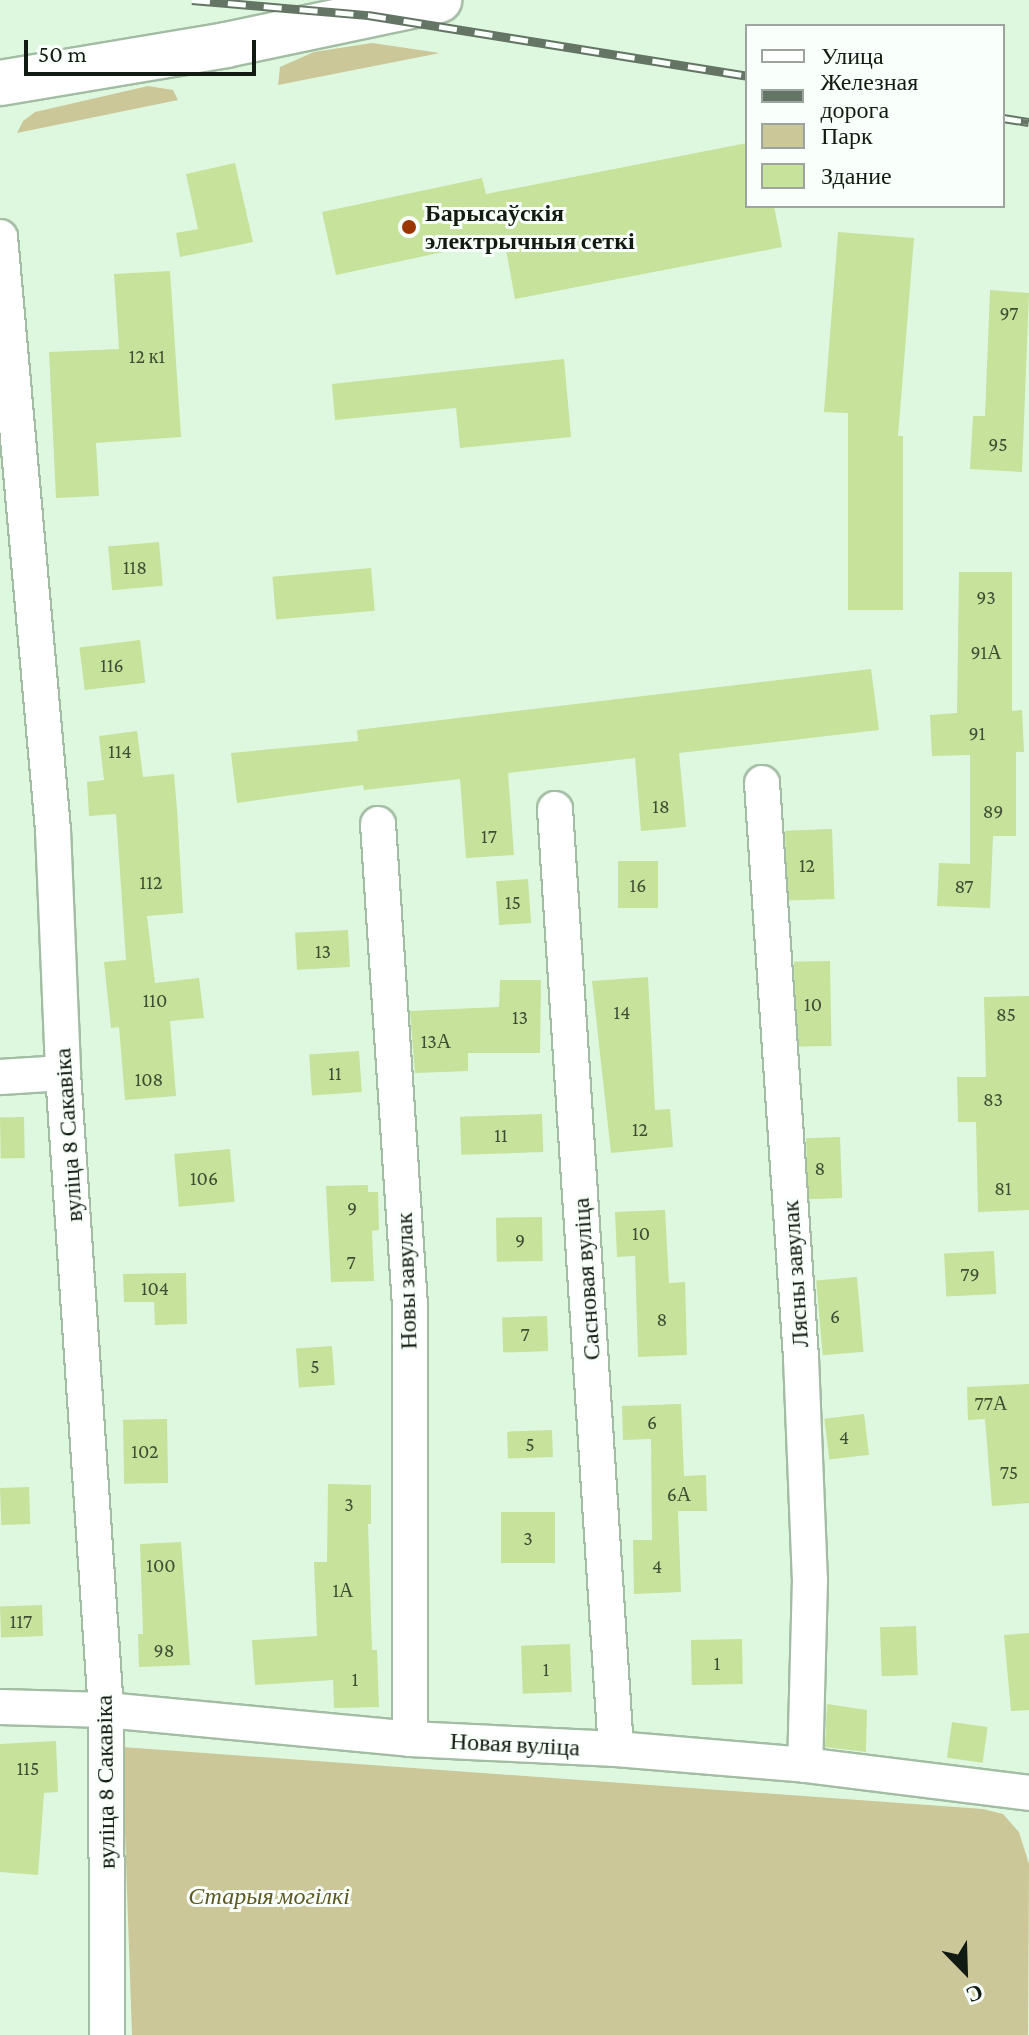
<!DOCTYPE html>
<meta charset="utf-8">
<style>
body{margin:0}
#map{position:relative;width:1029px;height:2035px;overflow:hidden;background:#def8df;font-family:"Crimson Pro",serif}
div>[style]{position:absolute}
.green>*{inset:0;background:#cbc798}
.building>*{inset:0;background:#c6e29b;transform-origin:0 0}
.roads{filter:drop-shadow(2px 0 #a3bca4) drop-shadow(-2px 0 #a3bca4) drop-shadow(0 2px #a3bca4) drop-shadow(0 -2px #a3bca4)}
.minor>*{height:34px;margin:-17px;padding:0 17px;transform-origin:17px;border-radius:17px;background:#fff}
.secondary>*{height:44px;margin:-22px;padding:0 22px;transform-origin:22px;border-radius:22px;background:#fff}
.rail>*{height:9px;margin-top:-4.5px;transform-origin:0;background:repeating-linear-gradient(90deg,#f9fffa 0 18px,#647465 0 36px);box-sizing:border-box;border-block:2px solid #647465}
.dots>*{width:22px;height:22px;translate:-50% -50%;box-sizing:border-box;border:4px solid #f9fffa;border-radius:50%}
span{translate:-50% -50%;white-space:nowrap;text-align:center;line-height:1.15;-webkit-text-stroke:6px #f9fffa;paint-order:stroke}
.number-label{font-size:20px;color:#3f4d34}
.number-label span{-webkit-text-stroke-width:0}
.poi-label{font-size:24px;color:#121b12;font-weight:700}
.left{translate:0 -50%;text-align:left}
.street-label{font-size:24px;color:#121b12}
.park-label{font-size:24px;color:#5d5820;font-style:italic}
.legend{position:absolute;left:745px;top:24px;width:260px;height:184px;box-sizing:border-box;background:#f9fffa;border:2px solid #9da49d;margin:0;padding:10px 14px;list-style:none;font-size:24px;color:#121b12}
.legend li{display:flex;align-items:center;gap:16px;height:40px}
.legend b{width:40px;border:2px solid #9da49d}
.north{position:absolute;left:925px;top:1931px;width:80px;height:80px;-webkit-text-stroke:6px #f9fffa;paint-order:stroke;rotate:157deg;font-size:22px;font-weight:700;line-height:32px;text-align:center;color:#121b12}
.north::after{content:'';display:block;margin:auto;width:28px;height:36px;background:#121b12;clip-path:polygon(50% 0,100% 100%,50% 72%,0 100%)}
.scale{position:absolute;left:24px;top:40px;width:232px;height:36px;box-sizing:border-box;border:4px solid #121b12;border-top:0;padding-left:10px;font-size:24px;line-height:28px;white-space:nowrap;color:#121b12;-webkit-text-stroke:6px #f9fffa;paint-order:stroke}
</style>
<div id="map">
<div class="green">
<div style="clip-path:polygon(372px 43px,440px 53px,278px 85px,280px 67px,314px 52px)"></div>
<div style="clip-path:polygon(148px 86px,173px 90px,178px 100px,17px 133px,23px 121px,35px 112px)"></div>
<div style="clip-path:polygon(122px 1747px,983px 1809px,1003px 1814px,1019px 1832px,1029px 1864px,1028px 2035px,132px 2035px)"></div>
</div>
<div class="building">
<div style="clip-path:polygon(747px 143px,747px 206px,774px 206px,782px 247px,515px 299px,504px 239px,336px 275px,322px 212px,482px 178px,486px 194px)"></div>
<div style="clip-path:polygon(235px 163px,253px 242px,180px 257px,176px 233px,198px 229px,186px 174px)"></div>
<div style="clip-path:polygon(838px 232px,914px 238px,898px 436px,903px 436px,903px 610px,848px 610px,848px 413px,824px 412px)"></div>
<div style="clip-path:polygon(170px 271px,181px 437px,96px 443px,99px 496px,56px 498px,49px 352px,119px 349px,114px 274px)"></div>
<div style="clip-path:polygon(990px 290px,1029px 293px,1022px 472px,970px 469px,973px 416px,985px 416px)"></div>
<div style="clip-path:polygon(564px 359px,571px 437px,460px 448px,456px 408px,335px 420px,332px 384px)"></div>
<div style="left:159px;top:542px;width:44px;height:51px;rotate:85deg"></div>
<div style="left:371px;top:568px;width:43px;height:99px;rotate:85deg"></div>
<div style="clip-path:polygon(959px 572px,1012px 572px,1012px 711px,1022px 710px,1024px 752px,1016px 752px,1016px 836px,993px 836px,990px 908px,937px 906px,939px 863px,970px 864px,970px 755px,932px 756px,930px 715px,957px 713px)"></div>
<div style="left:140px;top:640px;width:43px;height:61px;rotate:83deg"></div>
<div style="clip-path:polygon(871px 669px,879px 730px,679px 753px,686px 827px,641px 831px,635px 758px,508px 773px,514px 855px,466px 858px,460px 779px,364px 790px,363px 785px,237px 803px,231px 753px,358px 741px,357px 730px)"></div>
<div style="clip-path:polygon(137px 731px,143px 777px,174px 774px,177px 809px,183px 913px,147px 916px,155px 983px,199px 978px,204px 1018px,170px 1021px,176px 1096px,125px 1100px,119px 1027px,111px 1028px,104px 962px,126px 960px,116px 814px,89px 816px,87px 782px,104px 780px,99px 736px)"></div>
<div style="left:832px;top:829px;width:70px;height:47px;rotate:88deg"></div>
<div style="left:618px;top:861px;width:40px;height:47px"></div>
<div style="left:528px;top:879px;width:44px;height:32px;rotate:86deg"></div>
<div style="left:348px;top:930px;width:37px;height:53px;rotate:87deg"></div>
<div style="left:830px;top:961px;width:85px;height:36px;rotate:89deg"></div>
<div style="clip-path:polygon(648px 977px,655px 1110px,670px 1109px,673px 1147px,611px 1153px,592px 981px)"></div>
<div style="clip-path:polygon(500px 980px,541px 980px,540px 1053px,468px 1053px,468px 1071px,415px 1073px,410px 1011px,499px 1007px)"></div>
<div style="clip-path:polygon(1029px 996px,1029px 1210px,978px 1212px,976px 1122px,958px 1122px,957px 1077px,986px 1077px,984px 997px)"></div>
<div style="left:359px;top:1051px;width:41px;height:50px;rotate:86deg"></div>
<div style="left:542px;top:1114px;width:38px;height:82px;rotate:88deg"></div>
<div style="left:24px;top:1117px;width:41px;height:24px;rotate:89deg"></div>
<div style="left:840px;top:1137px;width:61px;height:34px;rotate:88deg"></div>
<div style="left:230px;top:1149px;width:53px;height:56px;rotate:85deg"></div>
<div style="clip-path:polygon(368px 1185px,368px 1192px,378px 1192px,379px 1230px,372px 1231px,374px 1281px,331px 1282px,326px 1186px)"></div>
<div style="clip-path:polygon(665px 1210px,669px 1283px,685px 1282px,687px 1355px,638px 1357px,635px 1256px,617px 1257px,615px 1212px)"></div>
<div style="left:542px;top:1217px;width:44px;height:46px;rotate:89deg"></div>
<div style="left:994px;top:1251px;width:43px;height:50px;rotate:87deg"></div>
<div style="clip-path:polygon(186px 1273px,187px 1324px,155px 1325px,154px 1302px,124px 1302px,123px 1274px)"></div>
<div style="left:857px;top:1277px;width:75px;height:41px;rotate:85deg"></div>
<div style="left:547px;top:1316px;width:35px;height:45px;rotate:88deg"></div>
<div style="left:332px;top:1346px;width:39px;height:36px;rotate:86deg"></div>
<div style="clip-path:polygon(1029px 1384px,1029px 1503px,992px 1506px,985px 1419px,968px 1420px,967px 1387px)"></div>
<div style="clip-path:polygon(681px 1404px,684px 1476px,706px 1475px,707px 1511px,678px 1511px,681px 1592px,634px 1594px,633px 1540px,652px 1540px,651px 1439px,623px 1440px,622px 1406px)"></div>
<div style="left:864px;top:1414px;width:41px;height:40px;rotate:83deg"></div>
<div style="left:167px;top:1419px;width:64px;height:44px;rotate:89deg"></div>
<div style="left:552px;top:1430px;width:27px;height:45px;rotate:88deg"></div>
<div style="clip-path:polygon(328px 1484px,371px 1485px,371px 1524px,368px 1524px,372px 1650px,377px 1650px,379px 1707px,334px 1708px,333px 1680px,255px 1685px,252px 1640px,317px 1636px,314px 1562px,327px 1562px)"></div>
<div style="left:29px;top:1487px;width:37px;height:29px;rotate:88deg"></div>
<div style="left:501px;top:1512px;width:54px;height:51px"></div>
<div style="clip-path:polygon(181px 1542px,190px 1665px,139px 1667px,138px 1634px,143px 1634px,140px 1544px)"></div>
<div style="left:42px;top:1605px;width:31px;height:42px;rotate:88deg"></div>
<div style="left:916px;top:1626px;width:49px;height:36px;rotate:88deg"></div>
<div style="clip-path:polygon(1029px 1633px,1029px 1710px,1011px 1711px,1004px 1635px)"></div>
<div style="left:742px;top:1639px;width:45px;height:51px;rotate:89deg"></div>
<div style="left:570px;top:1644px;width:48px;height:49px;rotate:88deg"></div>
<div style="clip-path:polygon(827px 1704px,867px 1710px,866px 1752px,825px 1747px)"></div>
<div style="left:952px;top:1722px;width:36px;height:36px;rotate:8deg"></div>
<div style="clip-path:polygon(56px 1741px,58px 1792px,44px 1793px,38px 1875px,0 1872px,0 1744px)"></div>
</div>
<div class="roads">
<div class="minor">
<div style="left:0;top:237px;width:595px;rotate:84.89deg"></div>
<div style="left:53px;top:830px;width:243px;rotate:87.6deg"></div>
<div style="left:63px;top:1073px;width:638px;rotate:86.14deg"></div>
<div style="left:106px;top:1710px;width:325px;rotate:89.8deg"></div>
<div style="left:762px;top:783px;width:576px;rotate:86.12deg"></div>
<div style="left:801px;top:1358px;width:221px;rotate:87.7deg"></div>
<div style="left:810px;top:1579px;width:186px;rotate:91.5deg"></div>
<div style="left:555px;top:809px;width:942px;rotate:86.29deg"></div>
<div style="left:378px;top:824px;width:482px;rotate:86.2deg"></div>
<div style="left:410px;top:1305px;width:434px;rotate:90deg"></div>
<div style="left:0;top:1077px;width:63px;rotate:-3.6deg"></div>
<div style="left:0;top:1707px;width:106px;rotate:1.6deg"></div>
<div style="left:106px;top:1710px;width:305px;rotate:5.4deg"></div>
<div style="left:410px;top:1739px;width:206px;rotate:2.8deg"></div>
<div style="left:616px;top:1749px;width:190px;rotate:4.8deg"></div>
<div style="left:805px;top:1765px;width:226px;rotate:7.1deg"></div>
</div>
<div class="secondary">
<div style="left:0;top:83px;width:229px;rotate:-9.5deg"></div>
<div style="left:226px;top:45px;width:218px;rotate:-11.9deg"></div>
</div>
</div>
<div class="rail">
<div style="left:192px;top:0;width:177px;rotate:4.9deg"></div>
<div style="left:368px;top:15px;width:384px;rotate:9.1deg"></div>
<div style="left:1003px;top:118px;width:26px;rotate:9deg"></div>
</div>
<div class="dots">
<div style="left:409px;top:227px;background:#9b3603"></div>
</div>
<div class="number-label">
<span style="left:1009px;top:313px">97</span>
<span style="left:147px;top:356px">12 к1</span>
<span style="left:998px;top:444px">95</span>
<span style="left:135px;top:567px">118</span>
<span style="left:986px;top:597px">93</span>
<span style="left:986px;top:652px">91А</span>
<span style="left:112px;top:665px">116</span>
<span style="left:977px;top:733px">91</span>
<span style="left:120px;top:751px">114</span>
<span style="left:661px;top:806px">18</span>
<span style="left:993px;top:811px">89</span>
<span style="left:489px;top:836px">17</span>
<span style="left:807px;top:865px">12</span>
<span style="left:151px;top:882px">112</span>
<span style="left:638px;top:885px">16</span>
<span style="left:964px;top:886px">87</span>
<span style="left:513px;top:902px">15</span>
<span style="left:323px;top:951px">13</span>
<span style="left:155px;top:1000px">110</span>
<span style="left:813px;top:1004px">10</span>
<span style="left:622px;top:1012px">14</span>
<span style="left:1006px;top:1014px">85</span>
<span style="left:520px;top:1017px">13</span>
<span style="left:436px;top:1041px">13А</span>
<span style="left:335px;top:1073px">11</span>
<span style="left:149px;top:1079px">108</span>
<span style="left:993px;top:1099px">83</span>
<span style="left:640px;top:1129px">12</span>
<span style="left:501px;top:1135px">11</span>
<span style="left:820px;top:1168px">8</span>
<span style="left:204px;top:1178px">106</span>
<span style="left:1003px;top:1188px">81</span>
<span style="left:352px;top:1208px">9</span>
<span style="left:641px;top:1233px">10</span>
<span style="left:520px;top:1240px">9</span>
<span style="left:351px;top:1262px">7</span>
<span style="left:970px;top:1274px">79</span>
<span style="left:155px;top:1288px">104</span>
<span style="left:835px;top:1316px">6</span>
<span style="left:662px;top:1319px">8</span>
<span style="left:525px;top:1334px">7</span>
<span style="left:315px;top:1366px">5</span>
<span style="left:991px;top:1403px">77А</span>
<span style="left:652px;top:1422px">6</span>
<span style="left:844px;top:1437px">4</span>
<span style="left:530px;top:1444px">5</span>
<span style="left:145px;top:1451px">102</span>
<span style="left:1009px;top:1472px">75</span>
<span style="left:679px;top:1494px">6А</span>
<span style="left:349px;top:1504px">3</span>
<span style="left:528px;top:1538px">3</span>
<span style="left:161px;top:1565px">100</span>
<span style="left:657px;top:1566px">4</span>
<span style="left:343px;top:1590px">1А</span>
<span style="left:21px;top:1621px">117</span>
<span style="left:164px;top:1650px">98</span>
<span style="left:717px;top:1663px">1</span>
<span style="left:546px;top:1669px">1</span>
<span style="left:355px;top:1679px">1</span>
<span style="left:28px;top:1768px">115</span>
</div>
<div class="poi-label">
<span class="left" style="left:425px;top:227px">Барысаўскія<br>электрычныя сеткі</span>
</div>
<div class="street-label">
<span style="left:68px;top:1135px;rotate:-94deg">вуліца 8 Сакавіка</span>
<span style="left:795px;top:1274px;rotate:-94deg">Лясны завулак</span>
<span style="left:586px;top:1279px;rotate:-94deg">Сасновая вуліца</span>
<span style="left:406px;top:1281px;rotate:-92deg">Новы завулак</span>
<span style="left:515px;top:1744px;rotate:3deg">Новая вуліца</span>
<span style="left:105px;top:1782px;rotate:-91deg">вуліца 8 Сакавіка</span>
</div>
<div class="park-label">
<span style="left:269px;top:1896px">Старыя могілкі</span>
</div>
<ul class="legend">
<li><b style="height:10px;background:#fff"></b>Улица</li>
<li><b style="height:10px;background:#647465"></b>Железная дорога</li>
<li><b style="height:22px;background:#cbc798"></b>Парк</li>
<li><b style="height:22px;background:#c6e29b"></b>Здание</li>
</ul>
<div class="north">С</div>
<div class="scale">50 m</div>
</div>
